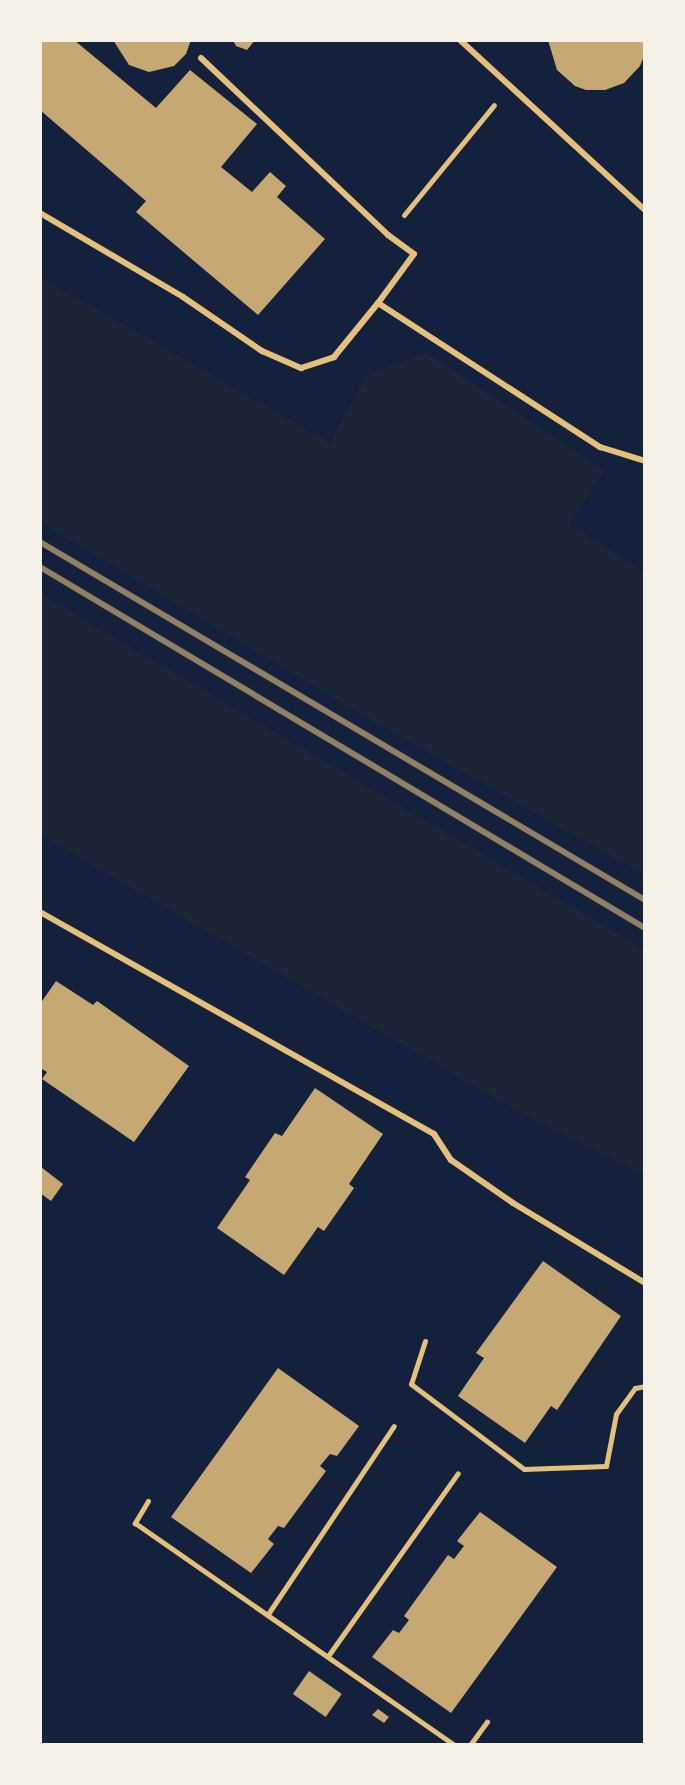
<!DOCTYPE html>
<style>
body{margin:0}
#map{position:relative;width:685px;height:1785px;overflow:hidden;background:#14213d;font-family:Barlow,sans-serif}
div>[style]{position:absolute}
.green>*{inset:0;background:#1d2539}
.building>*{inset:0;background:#c6a872;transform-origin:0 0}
.path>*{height:5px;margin:-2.5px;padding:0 2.5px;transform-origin:2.5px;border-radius:2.5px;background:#e5c07b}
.service>*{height:6px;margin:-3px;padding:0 3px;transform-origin:3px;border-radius:3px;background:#e5c07b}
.rail>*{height:6px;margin:-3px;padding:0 3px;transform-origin:3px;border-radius:3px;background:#918062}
span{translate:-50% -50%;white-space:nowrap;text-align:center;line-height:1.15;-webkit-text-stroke:7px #f6f1e7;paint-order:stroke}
.frame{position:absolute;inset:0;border:42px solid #f6f1e7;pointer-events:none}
</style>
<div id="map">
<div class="green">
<div style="clip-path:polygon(40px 277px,330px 443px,367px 375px,426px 353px,604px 471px,569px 524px,645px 573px,645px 875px,366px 717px,40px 522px)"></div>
<div style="clip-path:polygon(40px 594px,645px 950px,645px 1176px,535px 1121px,40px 835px)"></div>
</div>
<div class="building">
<div style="clip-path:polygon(40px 40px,74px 40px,156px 108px,190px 70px,257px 124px,221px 167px,252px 192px,270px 172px,286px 186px,277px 197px,325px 239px,258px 315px,136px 212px,146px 201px,40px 110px)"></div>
<div style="clip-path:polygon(113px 40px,191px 40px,186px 54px,174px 66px,149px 72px,129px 65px)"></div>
<div style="clip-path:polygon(233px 40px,255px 40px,247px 50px,236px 46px)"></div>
<div style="clip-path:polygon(548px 40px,645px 40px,645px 54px,640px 66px,624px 83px,605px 90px,586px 90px,575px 86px,557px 70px)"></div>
<div style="clip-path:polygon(56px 981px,93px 1005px,97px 1001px,189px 1066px,134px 1142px,42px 1079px,47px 1072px,40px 1068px,40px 1004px)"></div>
<div style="clip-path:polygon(315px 1088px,383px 1134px,349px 1184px,354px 1188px,324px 1231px,318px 1227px,284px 1275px,217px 1228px,250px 1180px,245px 1177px,275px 1133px,282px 1136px)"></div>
<div style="clip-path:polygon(41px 1167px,63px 1184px,51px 1201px,40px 1193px)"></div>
<div style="clip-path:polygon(543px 1261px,621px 1316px,557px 1410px,551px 1406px,525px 1443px,458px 1396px,484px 1358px,476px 1353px)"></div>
<div style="clip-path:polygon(278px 1368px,359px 1426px,337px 1456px,330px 1454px,320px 1466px,326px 1471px,284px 1528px,278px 1526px,268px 1539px,274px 1544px,251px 1573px,171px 1517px)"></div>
<div style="clip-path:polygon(480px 1512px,557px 1567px,451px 1713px,372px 1657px,393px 1630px,399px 1633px,409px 1620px,404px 1616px,448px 1555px,454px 1559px,464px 1546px,457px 1541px)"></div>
<div style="left:309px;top:1671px;width:40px;height:28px;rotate:35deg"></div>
<div style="clip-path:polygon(378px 1709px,389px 1717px,384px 1723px,372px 1715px)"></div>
</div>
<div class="path">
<div style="left:404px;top:215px;width:142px;rotate:-50.7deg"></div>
<div style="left:425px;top:1341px;width:45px;rotate:108deg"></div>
<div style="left:411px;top:1384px;width:141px;rotate:37deg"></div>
<div style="left:524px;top:1469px;width:82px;rotate:-2.1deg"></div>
<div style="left:606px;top:1466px;width:53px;rotate:-79.1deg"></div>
<div style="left:616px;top:1414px;width:32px;rotate:-54deg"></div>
<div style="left:635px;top:1388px;width:10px;rotate:-11deg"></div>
<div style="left:148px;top:1501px;width:26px;rotate:121deg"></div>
<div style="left:135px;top:1523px;width:389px;rotate:34.8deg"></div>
<div style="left:268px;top:1614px;width:226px;rotate:-56.2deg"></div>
<div style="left:328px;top:1656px;width:224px;rotate:-54.6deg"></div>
<div style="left:470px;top:1745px;width:29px;rotate:-54deg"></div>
</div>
<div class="service">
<div style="left:460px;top:40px;width:251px;rotate:42.6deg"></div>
<div style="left:201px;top:58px;width:257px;rotate:43.4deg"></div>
<div style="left:388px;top:235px;width:32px;rotate:36deg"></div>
<div style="left:414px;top:254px;width:61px;rotate:126.3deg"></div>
<div style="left:40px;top:213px;width:166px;rotate:30.4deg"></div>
<div style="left:183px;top:297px;width:96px;rotate:34.4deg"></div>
<div style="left:262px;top:351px;width:43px;rotate:23.6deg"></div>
<div style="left:301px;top:368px;width:35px;rotate:-18deg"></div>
<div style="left:334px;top:357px;width:70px;rotate:-50.8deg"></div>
<div style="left:378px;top:303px;width:265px;rotate:33deg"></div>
<div style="left:600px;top:447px;width:47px;rotate:17.3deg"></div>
<div style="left:40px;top:912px;width:452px;rotate:29.4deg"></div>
<div style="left:434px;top:1134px;width:31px;rotate:57deg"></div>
<div style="left:451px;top:1160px;width:75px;rotate:34.7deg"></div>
<div style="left:513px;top:1203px;width:154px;rotate:31.2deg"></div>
</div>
<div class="rail">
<div style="left:40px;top:542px;width:703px;rotate:30.61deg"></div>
<div style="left:40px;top:567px;width:705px;rotate:30.82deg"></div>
</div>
<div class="frame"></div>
</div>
